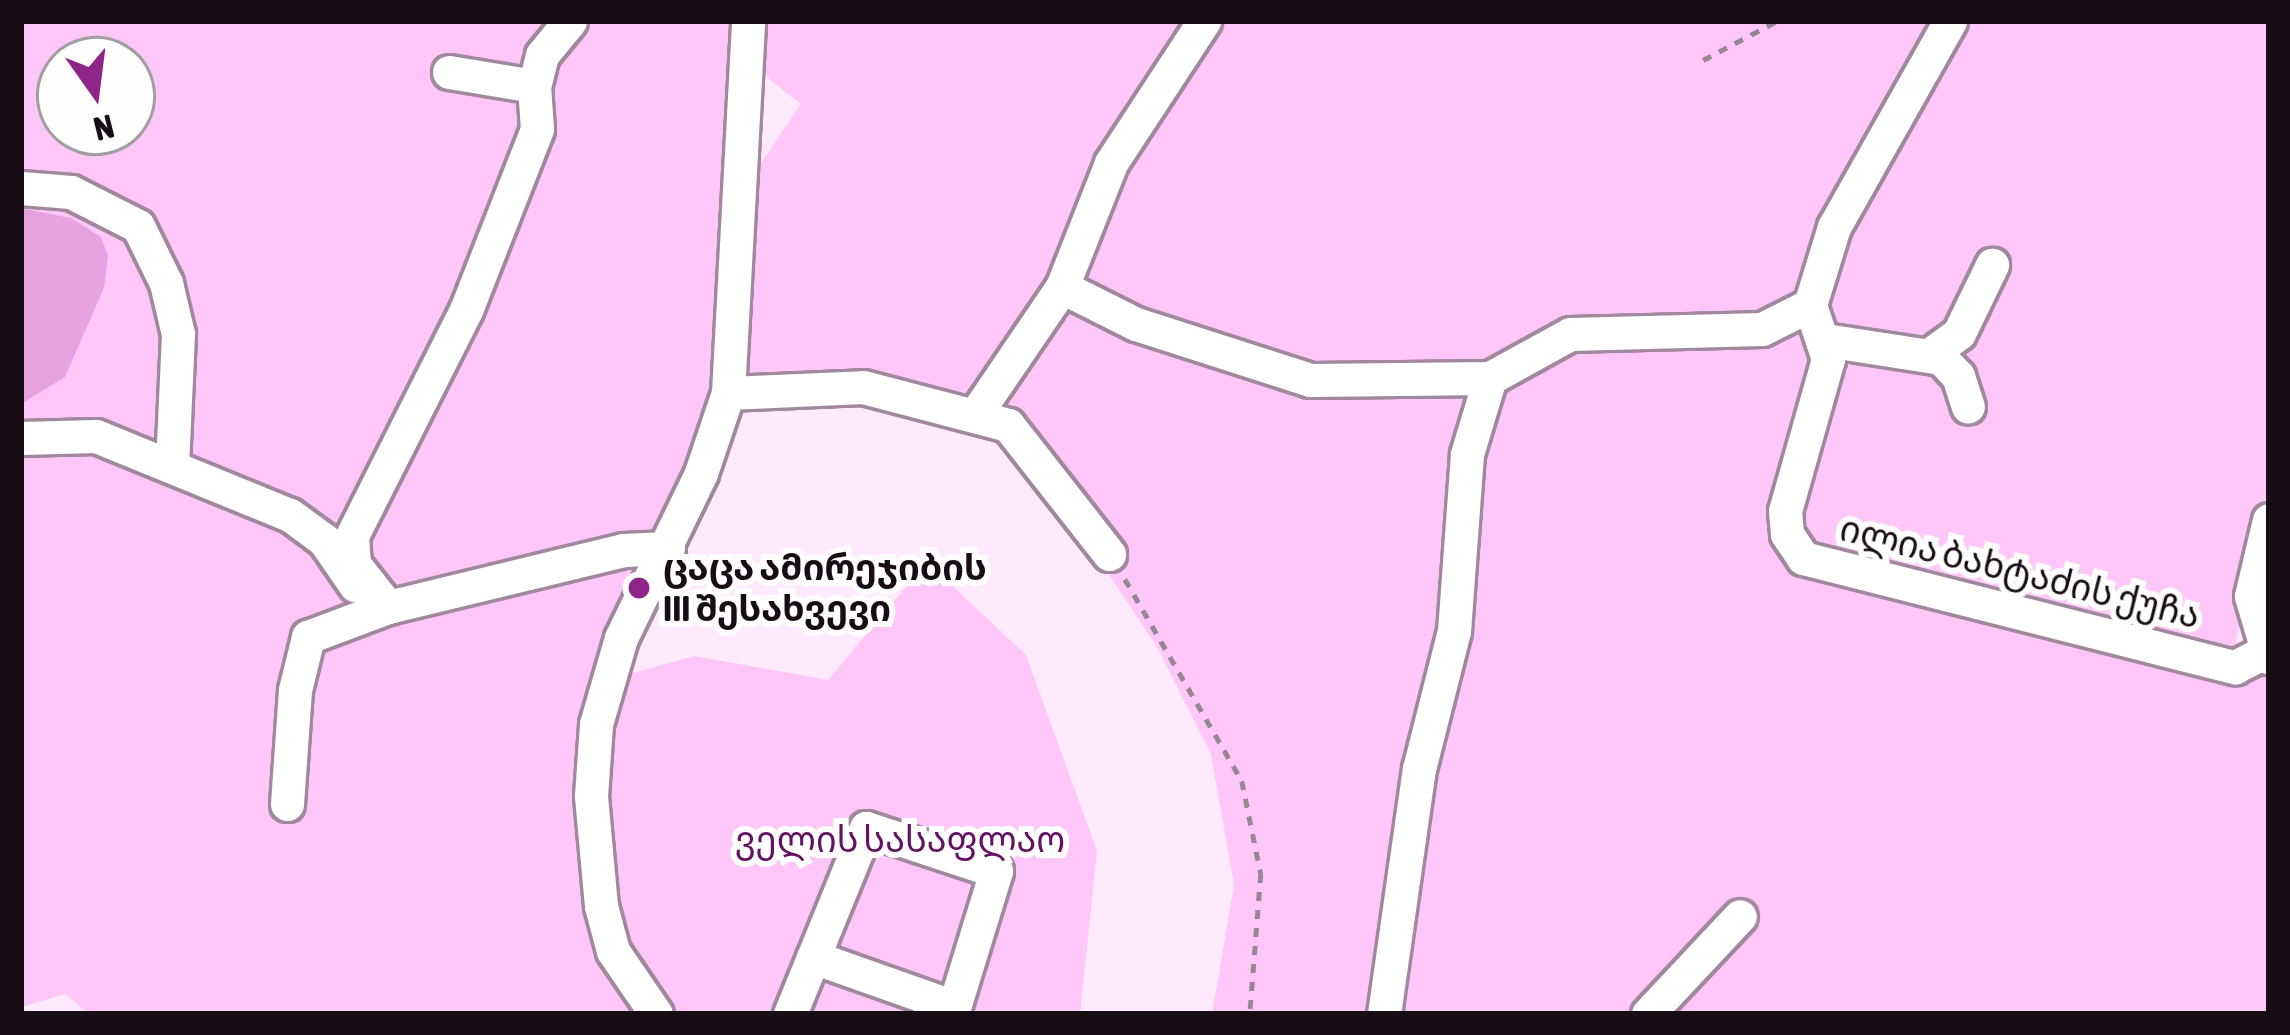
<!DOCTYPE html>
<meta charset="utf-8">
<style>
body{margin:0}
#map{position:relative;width:2290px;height:1035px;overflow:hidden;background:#ffe9fc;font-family:"Asap Condensed","Noto Sans Georgian",sans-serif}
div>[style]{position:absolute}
.green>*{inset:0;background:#fec7f8}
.water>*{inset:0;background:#e8a2e1}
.path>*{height:4.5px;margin-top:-2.25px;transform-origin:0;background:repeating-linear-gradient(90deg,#978795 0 9px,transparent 0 18px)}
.roads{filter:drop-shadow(3px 0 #a0889d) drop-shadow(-3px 0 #a0889d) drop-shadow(0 3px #a0889d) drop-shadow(0 -3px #a0889d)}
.minor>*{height:33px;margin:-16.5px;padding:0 16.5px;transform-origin:16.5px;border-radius:16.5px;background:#fff}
.dots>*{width:33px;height:33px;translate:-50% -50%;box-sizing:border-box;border:6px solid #fefefe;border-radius:50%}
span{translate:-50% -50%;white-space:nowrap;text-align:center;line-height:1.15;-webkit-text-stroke:12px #fefefe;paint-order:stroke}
.poi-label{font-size:36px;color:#160d15;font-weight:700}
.left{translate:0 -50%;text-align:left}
.street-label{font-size:36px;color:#160d15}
.park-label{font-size:36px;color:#641161}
.frame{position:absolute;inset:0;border:24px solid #160d15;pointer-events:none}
.north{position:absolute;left:36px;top:36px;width:120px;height:120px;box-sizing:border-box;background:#fefefe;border:3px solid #a19ea1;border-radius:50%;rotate:166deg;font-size:33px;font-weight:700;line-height:48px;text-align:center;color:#160d15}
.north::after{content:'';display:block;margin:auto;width:42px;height:54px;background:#8e268a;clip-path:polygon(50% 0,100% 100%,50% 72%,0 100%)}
</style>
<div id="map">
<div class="green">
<div style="clip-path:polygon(evenodd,21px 21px,560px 21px,523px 62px,530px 128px,452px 323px,346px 527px,376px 601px,326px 616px,309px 666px,321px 641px,608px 561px,636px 571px,586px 738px,580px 856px,601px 952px,640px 1014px,89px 1014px,65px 994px,21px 1007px,21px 404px,65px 376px,104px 288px,71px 218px,21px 208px,21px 21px,60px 60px,132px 60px,132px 132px,60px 132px,60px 60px)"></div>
<div style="clip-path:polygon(580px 21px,738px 21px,715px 414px,663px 535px,386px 590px,360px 554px,547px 74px)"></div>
<div style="clip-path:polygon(759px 21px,1193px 21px,1054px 281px,980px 388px,962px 397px,744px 378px,747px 206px,760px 165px,801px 104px,769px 79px,757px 56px)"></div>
<div style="clip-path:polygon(1209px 21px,1937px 21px,1797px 301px,1768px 315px,1639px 315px,1549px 328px,1478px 362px,1317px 373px,1150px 317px,1074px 279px,1120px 174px)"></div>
<div style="clip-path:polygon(1962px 21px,2269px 21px,2269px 478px,2233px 656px,1815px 551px,1797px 521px,1820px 296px,1844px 225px)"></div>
<div style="clip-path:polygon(1077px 306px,1193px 353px,1472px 383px,1466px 517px,1498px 404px,1517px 376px,1556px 349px,1805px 328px,1818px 348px,1781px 539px,2258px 666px,2269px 678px,2269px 1014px,1212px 1014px,1234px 885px,1211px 754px,1157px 647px,998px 407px,1060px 307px)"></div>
<div style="clip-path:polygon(927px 562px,1026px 655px,1097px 851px,1080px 1014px,674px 1014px,634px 970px,614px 895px,607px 820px,622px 676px,695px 656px,828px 680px)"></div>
</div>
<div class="water">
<div style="clip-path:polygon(21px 208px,71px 218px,101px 237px,108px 256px,104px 288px,65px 377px,21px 404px)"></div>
</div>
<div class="path">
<div style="left:1703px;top:60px;width:84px;rotate:-27.8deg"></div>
<div style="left:1125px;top:579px;width:233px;rotate:59.9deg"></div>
<div style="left:1242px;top:781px;width:95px;rotate:78.5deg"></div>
<div style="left:1261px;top:874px;width:140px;rotate:94.5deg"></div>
</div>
<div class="roads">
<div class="minor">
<div style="left:570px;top:21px;width:44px;rotate:129.5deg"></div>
<div style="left:542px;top:55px;width:32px;rotate:104deg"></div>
<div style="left:534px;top:86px;width:43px;rotate:86deg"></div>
<div style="left:537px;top:129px;width:194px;rotate:111.4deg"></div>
<div style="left:466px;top:310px;width:253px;rotate:116.8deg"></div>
<div style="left:352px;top:536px;width:28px;rotate:86deg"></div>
<div style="left:354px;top:564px;width:55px;rotate:51.7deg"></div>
<div style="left:388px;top:607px;width:242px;rotate:-13.6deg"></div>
<div style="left:623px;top:550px;width:45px;rotate:-2.5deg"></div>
<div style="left:449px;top:72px;width:86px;rotate:9.4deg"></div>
<div style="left:21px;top:188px;width:50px;rotate:4.6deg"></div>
<div style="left:71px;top:192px;width:75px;rotate:26.9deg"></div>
<div style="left:138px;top:226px;width:64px;rotate:63.8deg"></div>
<div style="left:166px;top:283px;width:52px;rotate:76.8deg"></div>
<div style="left:178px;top:334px;width:130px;rotate:92.6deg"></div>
<div style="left:1062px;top:287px;width:83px;rotate:26.6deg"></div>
<div style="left:1136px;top:324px;width:183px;rotate:17.8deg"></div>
<div style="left:1310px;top:380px;width:180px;rotate:-0.6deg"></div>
<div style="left:1490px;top:378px;width:91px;rotate:-28.8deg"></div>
<div style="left:1570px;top:334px;width:192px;rotate:-1.5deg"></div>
<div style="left:1762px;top:329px;width:54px;rotate:-26.6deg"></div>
<div style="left:1810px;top:305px;width:82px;rotate:-72.9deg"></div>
<div style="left:1834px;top:227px;width:236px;rotate:-60.6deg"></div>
<div style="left:1810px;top:305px;width:57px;rotate:71.6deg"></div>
<div style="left:1828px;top:359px;width:158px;rotate:105.8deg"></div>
<div style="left:1785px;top:511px;width:23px;rotate:85deg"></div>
<div style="left:1787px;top:534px;width:29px;rotate:56deg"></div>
<div style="left:1803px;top:558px;width:446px;rotate:14.2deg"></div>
<div style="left:2235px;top:667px;width:34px;rotate:-27deg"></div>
<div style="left:1825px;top:340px;width:117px;rotate:8.8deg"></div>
<div style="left:1941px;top:358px;width:25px;rotate:47deg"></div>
<div style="left:1958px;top:376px;width:32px;rotate:72deg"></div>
<div style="left:1929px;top:355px;width:37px;rotate:-36deg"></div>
<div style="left:1959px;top:333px;width:76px;rotate:-64.1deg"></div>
<div style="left:728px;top:393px;width:135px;rotate:-2.5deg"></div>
<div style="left:863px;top:387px;width:150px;rotate:14.7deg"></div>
<div style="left:1008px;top:425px;width:164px;rotate:51.9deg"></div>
<div style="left:977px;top:412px;width:151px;rotate:-55.8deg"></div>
<div style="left:1062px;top:287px;width:133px;rotate:-68.4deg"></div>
<div style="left:1111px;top:163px;width:170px;rotate:-56.8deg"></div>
<div style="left:21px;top:438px;width:75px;rotate:-1.5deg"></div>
<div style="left:96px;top:436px;width:209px;rotate:22.2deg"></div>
<div style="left:290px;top:515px;width:42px;rotate:36.3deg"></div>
<div style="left:324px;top:540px;width:55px;rotate:55.4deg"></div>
<div style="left:2269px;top:520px;width:78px;rotate:103.3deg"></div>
<div style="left:2251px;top:596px;width:64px;rotate:73.6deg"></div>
<div style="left:287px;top:804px;width:114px;rotate:-86deg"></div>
<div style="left:295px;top:690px;width:55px;rotate:-76.2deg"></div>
<div style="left:308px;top:637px;width:85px;rotate:-20.6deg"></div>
<div style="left:813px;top:957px;width:150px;rotate:19.5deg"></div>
<div style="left:656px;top:1014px;width:76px;rotate:-124.3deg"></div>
<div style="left:613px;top:951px;width:47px;rotate:-104.9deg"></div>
<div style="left:601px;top:906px;width:110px;rotate:-95.2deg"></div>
<div style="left:591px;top:796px;width:72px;rotate:-86deg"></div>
<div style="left:596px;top:724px;width:90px;rotate:-73.8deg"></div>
<div style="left:621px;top:638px;width:183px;rotate:-64.1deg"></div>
<div style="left:701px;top:473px;width:84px;rotate:-71.4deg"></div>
<div style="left:728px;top:393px;width:373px;rotate:-86.9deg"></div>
<div style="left:790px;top:1014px;width:201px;rotate:-67.8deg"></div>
<div style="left:866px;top:828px;width:137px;rotate:18.3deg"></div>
<div style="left:996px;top:871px;width:150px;rotate:107.1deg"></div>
<div style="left:1384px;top:1014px;width:247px;rotate:-81.9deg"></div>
<div style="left:1419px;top:769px;width:142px;rotate:-75.8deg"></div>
<div style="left:1454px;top:631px;width:177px;rotate:-85.8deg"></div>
<div style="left:1467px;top:454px;width:79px;rotate:-73.2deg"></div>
<div style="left:1648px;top:1014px;width:134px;rotate:-46.8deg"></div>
</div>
</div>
<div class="dots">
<div style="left:639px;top:588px;background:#8e268a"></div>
</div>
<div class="poi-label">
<span class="left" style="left:663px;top:588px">ცაცა ამირეჯიბის<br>III შესახვევი</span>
</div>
<div class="street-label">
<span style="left:2020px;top:572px;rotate:14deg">ილია ბახტაძის ქუჩა</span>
</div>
<div class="park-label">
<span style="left:900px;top:840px">ველის სასაფლაო</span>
</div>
<div class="frame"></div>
<div class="north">N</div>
</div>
